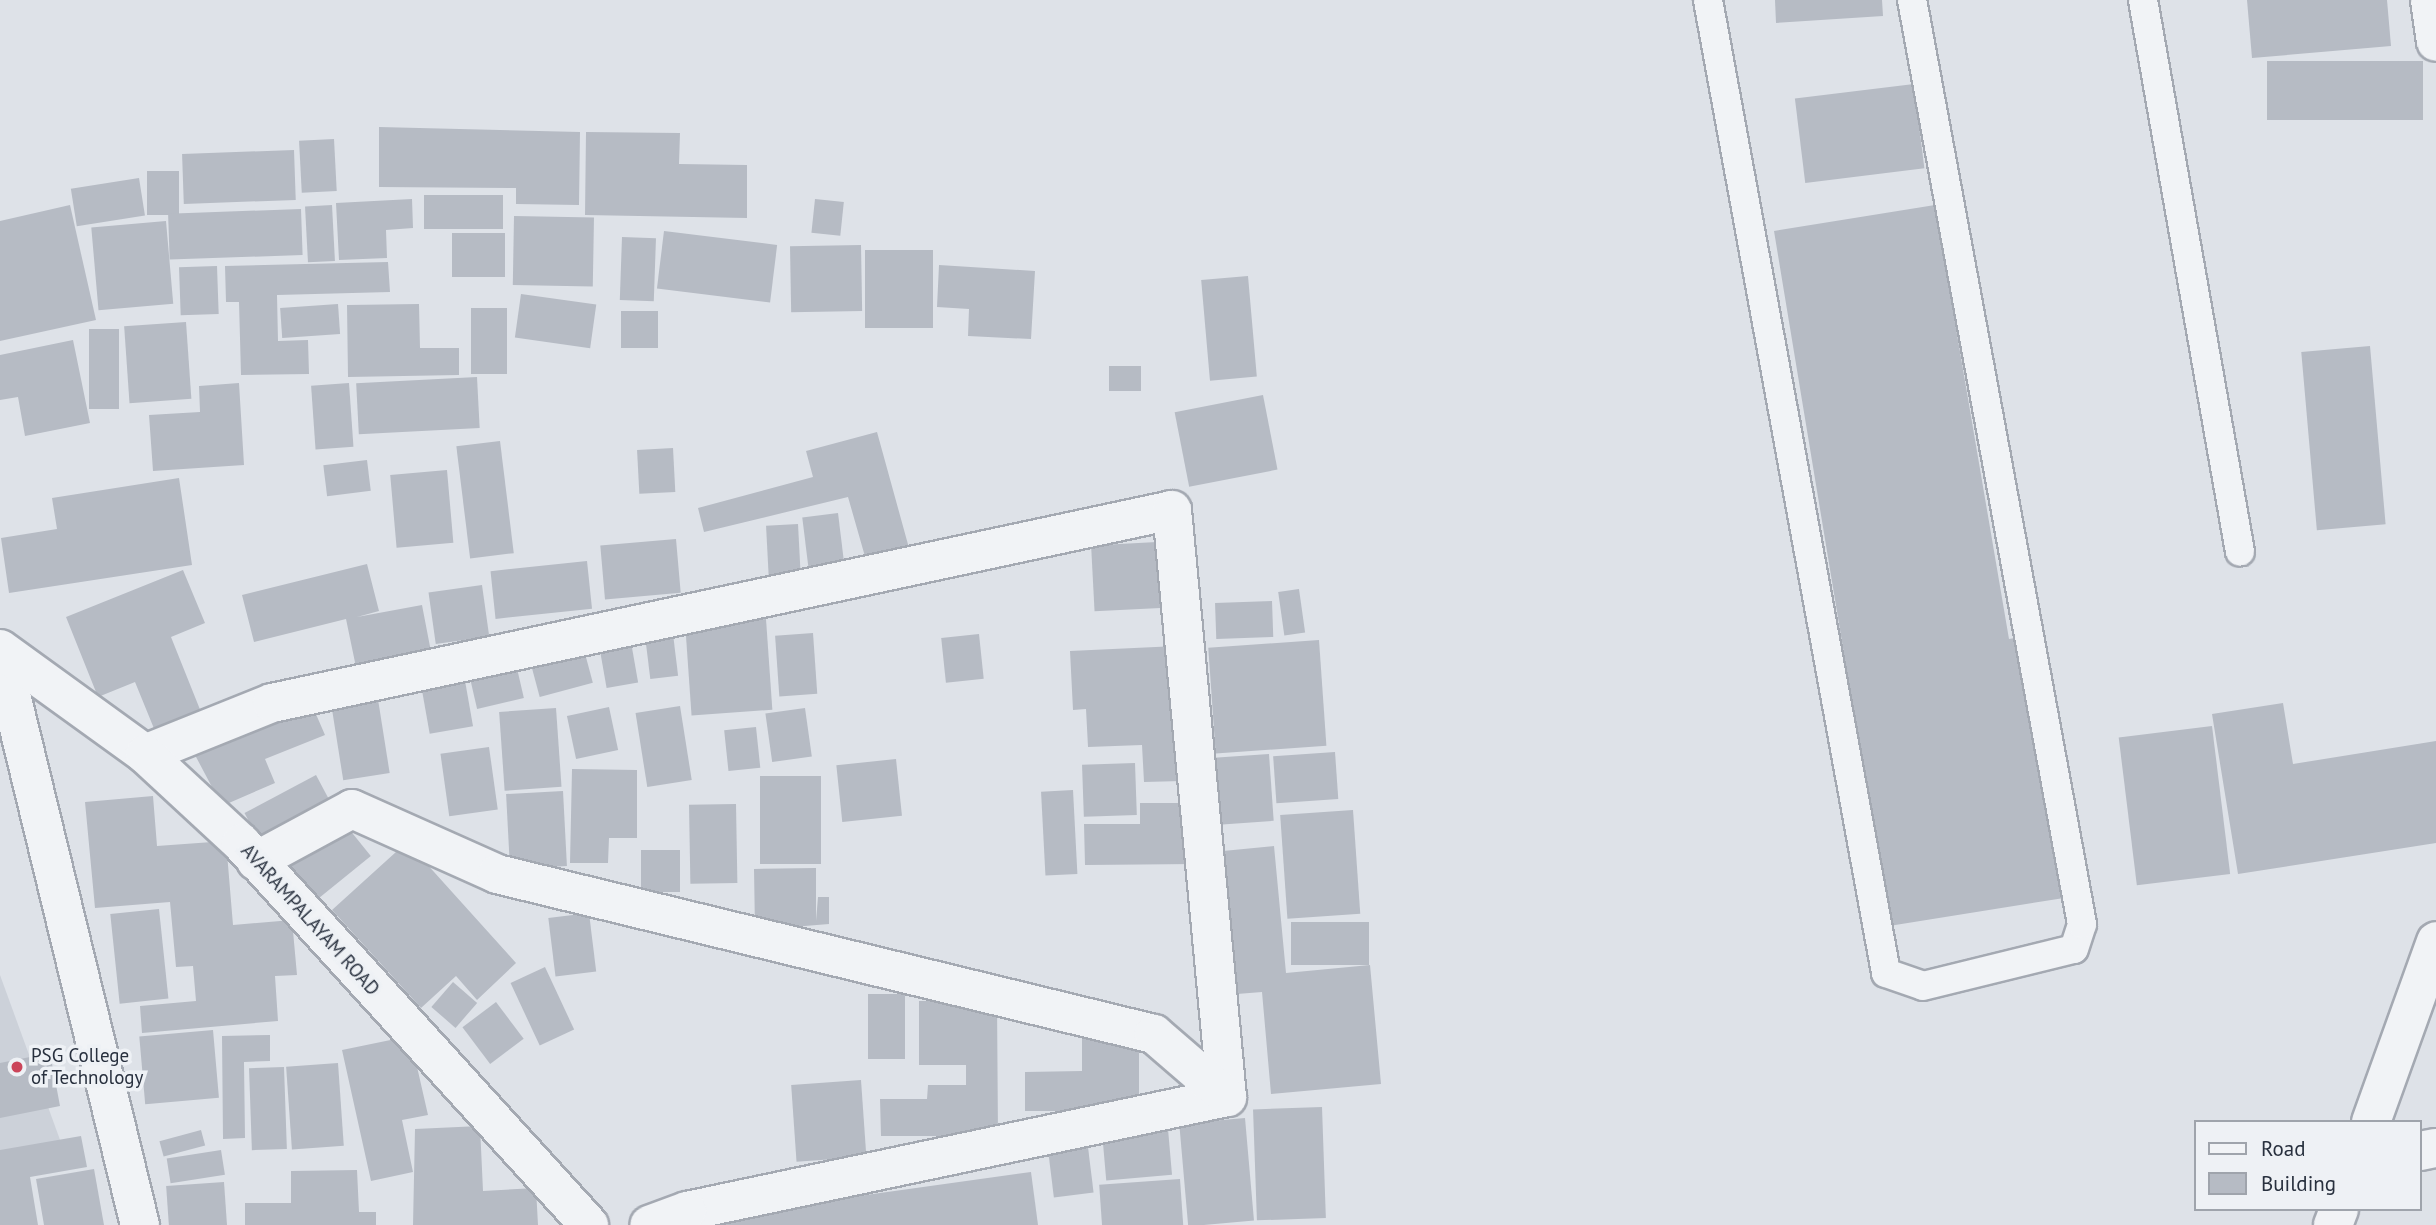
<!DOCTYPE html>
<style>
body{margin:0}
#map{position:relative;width:2436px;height:1225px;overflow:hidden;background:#dee2e8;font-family:"PT Sans",sans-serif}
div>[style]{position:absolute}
.built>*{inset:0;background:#ccd1d9}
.building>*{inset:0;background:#b6bbc4;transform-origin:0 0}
.roads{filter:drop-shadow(2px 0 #a4a9b2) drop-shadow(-2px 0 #a4a9b2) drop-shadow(0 2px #a4a9b2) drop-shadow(0 -2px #a4a9b2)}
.service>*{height:28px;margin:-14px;padding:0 14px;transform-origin:14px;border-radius:14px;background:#f1f3f6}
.minor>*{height:38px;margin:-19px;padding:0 19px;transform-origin:19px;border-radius:19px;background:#f1f3f6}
.tertiary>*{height:38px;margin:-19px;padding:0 19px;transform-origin:19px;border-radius:19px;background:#f1f3f6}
.dots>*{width:19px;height:19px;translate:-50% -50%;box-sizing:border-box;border:4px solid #eef1f5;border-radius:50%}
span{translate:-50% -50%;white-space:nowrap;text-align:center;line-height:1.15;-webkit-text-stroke:7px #eef1f5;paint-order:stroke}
.street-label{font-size:19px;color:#28303e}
.poi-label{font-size:19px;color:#28303e}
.left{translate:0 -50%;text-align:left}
.legend{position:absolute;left:2194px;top:1120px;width:228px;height:91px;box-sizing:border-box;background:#eef1f5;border:2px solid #9fa4ac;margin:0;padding:9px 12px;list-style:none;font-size:21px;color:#28303e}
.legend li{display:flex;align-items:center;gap:14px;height:35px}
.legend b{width:35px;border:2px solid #9fa4ac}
</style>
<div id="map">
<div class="built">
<div style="clip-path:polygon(0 975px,67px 1159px,0 1173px)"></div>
</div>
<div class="building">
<div style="clip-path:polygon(1775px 0,1882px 0,1883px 16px,1776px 23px)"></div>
<div style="clip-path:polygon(2247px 0,2387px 0,2391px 46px,2252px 58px)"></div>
<div style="left:2423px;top:61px;width:59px;height:156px;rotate:90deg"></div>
<div style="left:1914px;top:84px;width:85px;height:120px;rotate:83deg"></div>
<div style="clip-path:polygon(379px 127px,580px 132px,579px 205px,516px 204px,516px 188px,379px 187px)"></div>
<div style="clip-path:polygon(586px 132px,680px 133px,679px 164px,747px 165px,747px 218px,585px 215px)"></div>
<div style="left:334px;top:139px;width:52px;height:35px;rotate:87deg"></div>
<div style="left:294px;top:150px;width:50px;height:112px;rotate:88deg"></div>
<div style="left:179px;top:171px;width:44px;height:32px;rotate:90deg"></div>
<div style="left:139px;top:178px;width:38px;height:69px;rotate:81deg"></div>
<div style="left:503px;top:195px;width:34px;height:79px;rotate:90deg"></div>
<div style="clip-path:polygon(412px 199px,413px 228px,386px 230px,387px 258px,339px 260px,336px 203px)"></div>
<div style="left:815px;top:199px;width:29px;height:34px;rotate:6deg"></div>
<div style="clip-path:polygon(70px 205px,96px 320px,0 341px,0 221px)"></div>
<div style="left:332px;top:205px;width:56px;height:27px;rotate:87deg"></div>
<div style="clip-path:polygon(1935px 205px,2009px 639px,2021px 637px,2064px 898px,1889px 926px,1774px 231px)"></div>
<div style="left:301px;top:209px;width:46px;height:133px;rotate:88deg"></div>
<div style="left:514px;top:216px;width:80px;height:69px;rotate:1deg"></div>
<div style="left:166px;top:221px;width:83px;height:75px;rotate:85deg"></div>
<div style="left:664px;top:231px;width:114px;height:58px;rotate:7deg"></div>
<div style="left:505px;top:233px;width:44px;height:53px;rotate:90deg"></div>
<div style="left:622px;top:237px;width:34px;height:63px;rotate:2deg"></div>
<div style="left:861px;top:245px;width:66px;height:71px;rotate:89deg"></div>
<div style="left:865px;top:250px;width:68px;height:78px"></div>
<div style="clip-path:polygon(388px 262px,390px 292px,277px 295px,278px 341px,308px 340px,309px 374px,241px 375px,239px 302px,226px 302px,225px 266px)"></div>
<div style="clip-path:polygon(939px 265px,1035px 271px,1031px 339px,968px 336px,969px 309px,937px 307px)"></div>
<div style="left:217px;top:266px;width:48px;height:38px;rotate:88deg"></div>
<div style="left:1248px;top:276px;width:101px;height:47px;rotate:85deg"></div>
<div style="left:521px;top:294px;width:76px;height:44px;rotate:8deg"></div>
<div style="left:338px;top:304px;width:30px;height:58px;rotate:86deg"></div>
<div style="clip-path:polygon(419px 304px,420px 348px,459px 348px,459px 375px,348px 377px,347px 305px)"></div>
<div style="left:471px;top:308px;width:36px;height:66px"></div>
<div style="left:621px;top:311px;width:37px;height:37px"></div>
<div style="left:186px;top:322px;width:77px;height:62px;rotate:86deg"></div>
<div style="left:89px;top:329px;width:30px;height:80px"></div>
<div style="clip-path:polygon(73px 340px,90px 423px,25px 436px,18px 397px,0 400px,0 355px)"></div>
<div style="left:2370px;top:346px;width:179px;height:69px;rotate:85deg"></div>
<div style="left:1109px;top:366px;width:32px;height:25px"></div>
<div style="left:477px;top:377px;width:51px;height:121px;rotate:87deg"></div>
<div style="clip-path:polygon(239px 383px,244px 465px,153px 471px,149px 415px,200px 412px,199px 386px)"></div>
<div style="left:349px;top:383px;width:64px;height:38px;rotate:86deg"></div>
<div style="left:1263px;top:395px;width:76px;height:90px;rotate:79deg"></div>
<div style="clip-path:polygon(877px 432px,909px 548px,866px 560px,848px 497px,704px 532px,698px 508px,813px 477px,806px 451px)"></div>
<div style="left:500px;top:441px;width:113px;height:44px;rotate:83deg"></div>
<div style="left:673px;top:448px;width:44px;height:36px;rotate:87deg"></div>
<div style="left:367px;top:460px;width:31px;height:44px;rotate:83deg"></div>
<div style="left:447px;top:470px;width:73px;height:57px;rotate:85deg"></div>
<div style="clip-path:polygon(179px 478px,192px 565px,9px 593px,1px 538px,57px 529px,52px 498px)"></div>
<div style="left:838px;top:513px;width:50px;height:36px;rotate:83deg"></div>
<div style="left:798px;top:524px;width:53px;height:32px;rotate:87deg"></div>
<div style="left:676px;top:539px;width:54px;height:76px;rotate:85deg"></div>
<div style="left:1157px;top:542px;width:66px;height:66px;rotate:87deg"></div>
<div style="left:587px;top:561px;width:48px;height:97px;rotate:84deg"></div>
<div style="clip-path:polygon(367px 564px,379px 611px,357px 617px,422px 605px,432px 657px,357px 672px,346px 619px,254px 642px,242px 595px)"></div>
<div style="clip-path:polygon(183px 570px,205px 623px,171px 637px,201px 712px,155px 731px,135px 682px,98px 697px,66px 617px)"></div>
<div style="left:482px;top:585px;width:52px;height:54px;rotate:82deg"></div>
<div style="left:1299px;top:589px;width:44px;height:21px;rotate:82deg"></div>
<div style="left:1272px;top:601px;width:36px;height:57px;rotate:88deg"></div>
<div style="left:766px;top:619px;width:91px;height:81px;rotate:86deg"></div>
<div style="left:813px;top:633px;width:61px;height:38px;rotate:86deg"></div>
<div style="left:673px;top:634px;width:42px;height:28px;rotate:83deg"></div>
<div style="left:979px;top:634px;width:45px;height:38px;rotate:84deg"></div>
<div style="left:1319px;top:640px;width:106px;height:111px;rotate:86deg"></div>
<div style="left:631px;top:642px;width:41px;height:32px;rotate:80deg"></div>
<div style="left:583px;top:646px;width:38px;height:55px;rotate:75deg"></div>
<div style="clip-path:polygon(1177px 646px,1182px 781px,1144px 782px,1142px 745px,1088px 747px,1086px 709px,1073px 710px,1070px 651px)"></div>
<div style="left:516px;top:664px;width:35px;height:48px;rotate:77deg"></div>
<div style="left:464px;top:675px;width:52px;height:44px;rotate:80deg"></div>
<div style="left:377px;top:693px;width:81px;height:47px;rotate:81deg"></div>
<div style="clip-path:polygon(2283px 703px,2293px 764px,2436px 741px,2436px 843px,2238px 874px,2212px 714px)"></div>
<div style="clip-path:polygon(312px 705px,325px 735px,265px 759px,275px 783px,222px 806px,195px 755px)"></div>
<div style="left:680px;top:706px;width:75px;height:45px;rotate:81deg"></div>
<div style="left:609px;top:707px;width:44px;height:43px;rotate:78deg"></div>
<div style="left:556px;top:708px;width:79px;height:57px;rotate:86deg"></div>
<div style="left:805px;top:708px;width:49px;height:40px;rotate:82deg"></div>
<div style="left:2212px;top:726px;width:149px;height:94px;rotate:83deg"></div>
<div style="left:756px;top:727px;width:41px;height:32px;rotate:84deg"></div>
<div style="left:489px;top:747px;width:63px;height:49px;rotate:82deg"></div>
<div style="left:1335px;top:752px;width:47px;height:62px;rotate:86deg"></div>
<div style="left:1269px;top:754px;width:67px;height:55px;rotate:86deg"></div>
<div style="left:896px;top:759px;width:57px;height:60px;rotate:84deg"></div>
<div style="left:1135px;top:763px;width:52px;height:53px;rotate:88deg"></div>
<div style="clip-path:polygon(572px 769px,637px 770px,637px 838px,609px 838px,608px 863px,570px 863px)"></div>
<div style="left:316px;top:775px;width:34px;height:81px;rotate:62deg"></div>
<div style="left:760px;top:776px;width:61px;height:88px"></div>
<div style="left:1073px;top:790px;width:84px;height:32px;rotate:87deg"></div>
<div style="left:563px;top:791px;width:75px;height:57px;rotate:87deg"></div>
<div style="clip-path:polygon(153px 796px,157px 846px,226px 841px,233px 925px,292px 920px,297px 975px,275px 976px,278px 1021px,142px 1033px,140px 1006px,196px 1001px,193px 966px,176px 967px,170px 902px,95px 908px,85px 802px)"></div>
<div style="clip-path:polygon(1140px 803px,1194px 803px,1195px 864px,1085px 865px,1084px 824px,1140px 824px)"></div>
<div style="left:736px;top:804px;width:79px;height:47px;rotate:89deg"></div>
<div style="left:1353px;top:810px;width:104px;height:73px;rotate:86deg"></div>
<div style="left:340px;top:818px;width:49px;height:75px;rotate:51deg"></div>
<div style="clip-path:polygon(407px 842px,516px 963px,477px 1000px,456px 976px,421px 1008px,332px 910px)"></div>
<div style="clip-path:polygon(1274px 846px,1286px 973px,1370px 965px,1381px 1084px,1271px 1094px,1262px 992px,1237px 994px,1223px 851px)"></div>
<div style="left:641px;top:850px;width:39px;height:42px"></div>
<div style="clip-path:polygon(816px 868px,816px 921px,818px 897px,829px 897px,829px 924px,755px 930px,754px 869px)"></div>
<div style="left:159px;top:909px;width:90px;height:49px;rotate:84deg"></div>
<div style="left:589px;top:913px;width:59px;height:41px;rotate:83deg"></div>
<div style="left:1291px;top:922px;width:78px;height:43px"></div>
<div style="left:545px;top:967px;width:69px;height:38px;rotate:65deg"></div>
<div style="left:453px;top:982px;width:32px;height:33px;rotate:41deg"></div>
<div style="left:868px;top:994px;width:37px;height:65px"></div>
<div style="clip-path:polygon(919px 1001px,997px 1001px,998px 1136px,881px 1136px,880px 1099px,927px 1099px,928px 1085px,966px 1085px,966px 1065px,919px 1065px)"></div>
<div style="left:496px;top:1002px;width:46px;height:42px;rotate:53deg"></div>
<div style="left:213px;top:1030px;width:68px;height:74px;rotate:85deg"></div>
<div style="clip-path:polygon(270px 1035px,270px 1061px,244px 1062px,245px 1138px,223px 1139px,222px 1036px)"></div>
<div style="clip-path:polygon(410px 1036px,428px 1115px,402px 1120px,413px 1172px,371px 1181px,342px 1050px)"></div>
<div style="clip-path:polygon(1082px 1039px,1139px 1039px,1139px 1111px,1025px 1111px,1025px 1072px,1082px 1071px)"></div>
<div style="clip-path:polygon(50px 1053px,60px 1106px,0 1118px,0 1063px)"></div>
<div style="left:338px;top:1063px;width:83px;height:52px;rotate:86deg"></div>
<div style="left:284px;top:1067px;width:82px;height:35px;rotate:88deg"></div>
<div style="left:861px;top:1080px;width:77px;height:70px;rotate:86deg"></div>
<div style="left:1322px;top:1107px;width:111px;height:69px;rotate:88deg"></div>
<div style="left:1245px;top:1118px;width:103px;height:66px;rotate:85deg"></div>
<div style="clip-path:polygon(480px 1126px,483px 1191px,536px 1188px,538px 1225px,413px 1225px,415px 1129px)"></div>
<div style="left:1168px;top:1129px;width:46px;height:66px;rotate:85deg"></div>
<div style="left:201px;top:1130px;width:16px;height:43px;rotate:75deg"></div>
<div style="clip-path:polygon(81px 1136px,87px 1167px,30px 1177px,38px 1225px,0 1225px,0 1150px)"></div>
<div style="left:1087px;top:1139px;width:54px;height:40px;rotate:83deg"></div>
<div style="left:221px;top:1150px;width:25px;height:55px;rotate:81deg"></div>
<div style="clip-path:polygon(94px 1169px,104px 1225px,44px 1225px,36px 1179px)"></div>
<div style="clip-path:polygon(357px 1170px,359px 1212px,376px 1212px,376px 1225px,245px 1225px,245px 1203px,291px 1203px,291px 1171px)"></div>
<div style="clip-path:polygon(1031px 1172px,1038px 1225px,702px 1225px,701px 1218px)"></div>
<div style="left:1180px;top:1179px;width:46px;height:81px;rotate:86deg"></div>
<div style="left:224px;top:1182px;width:43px;height:58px;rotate:86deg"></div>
</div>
<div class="roads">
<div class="service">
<div style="left:1708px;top:0;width:989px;rotate:79.63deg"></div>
<div style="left:1886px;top:973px;width:39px;rotate:19deg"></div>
<div style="left:1923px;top:986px;width:155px;rotate:-13.8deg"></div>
<div style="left:2074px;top:949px;width:26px;rotate:-72deg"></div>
<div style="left:2082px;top:924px;width:940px;rotate:-100.42deg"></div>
<div style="left:2143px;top:0;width:560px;rotate:80.03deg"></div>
</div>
<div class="minor">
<div style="left:2430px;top:0;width:42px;rotate:81.9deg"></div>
<div style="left:0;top:650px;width:592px;rotate:76.32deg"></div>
<div style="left:145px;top:754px;width:137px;rotate:-21.9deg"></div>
<div style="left:272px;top:703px;width:920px;rotate:-12.1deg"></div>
<div style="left:1172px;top:510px;width:590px;rotate:84.65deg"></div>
<div style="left:1227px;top:1097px;width:552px;rotate:168.08deg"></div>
<div style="left:687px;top:1211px;width:40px;rotate:159.8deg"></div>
<div style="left:256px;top:861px;width:109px;rotate:-28.4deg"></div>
<div style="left:352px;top:809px;width:159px;rotate:24.1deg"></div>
<div style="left:497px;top:874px;width:676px;rotate:13.69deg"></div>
<div style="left:1154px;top:1034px;width:96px;rotate:40.8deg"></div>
<div style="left:2371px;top:1122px;width:192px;rotate:-70.2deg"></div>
<div style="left:2420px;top:1151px;width:16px;rotate:-11deg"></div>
<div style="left:2333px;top:1225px;width:17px;rotate:-69deg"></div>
</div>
<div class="tertiary">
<div style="left:0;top:649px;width:179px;rotate:35.9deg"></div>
<div style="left:145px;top:754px;width:131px;rotate:42.8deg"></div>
<div style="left:241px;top:843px;width:517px;rotate:47.67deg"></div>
</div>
</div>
<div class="dots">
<div style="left:17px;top:1067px;background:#cb455a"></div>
</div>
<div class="street-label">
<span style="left:310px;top:920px;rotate:48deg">AVARAMPALAYAM ROAD</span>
</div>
<div class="poi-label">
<span class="left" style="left:31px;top:1067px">PSG College<br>of Technology</span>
</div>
<ul class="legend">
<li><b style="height:9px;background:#f1f3f6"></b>Road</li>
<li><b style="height:19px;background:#b6bbc4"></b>Building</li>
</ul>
</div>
